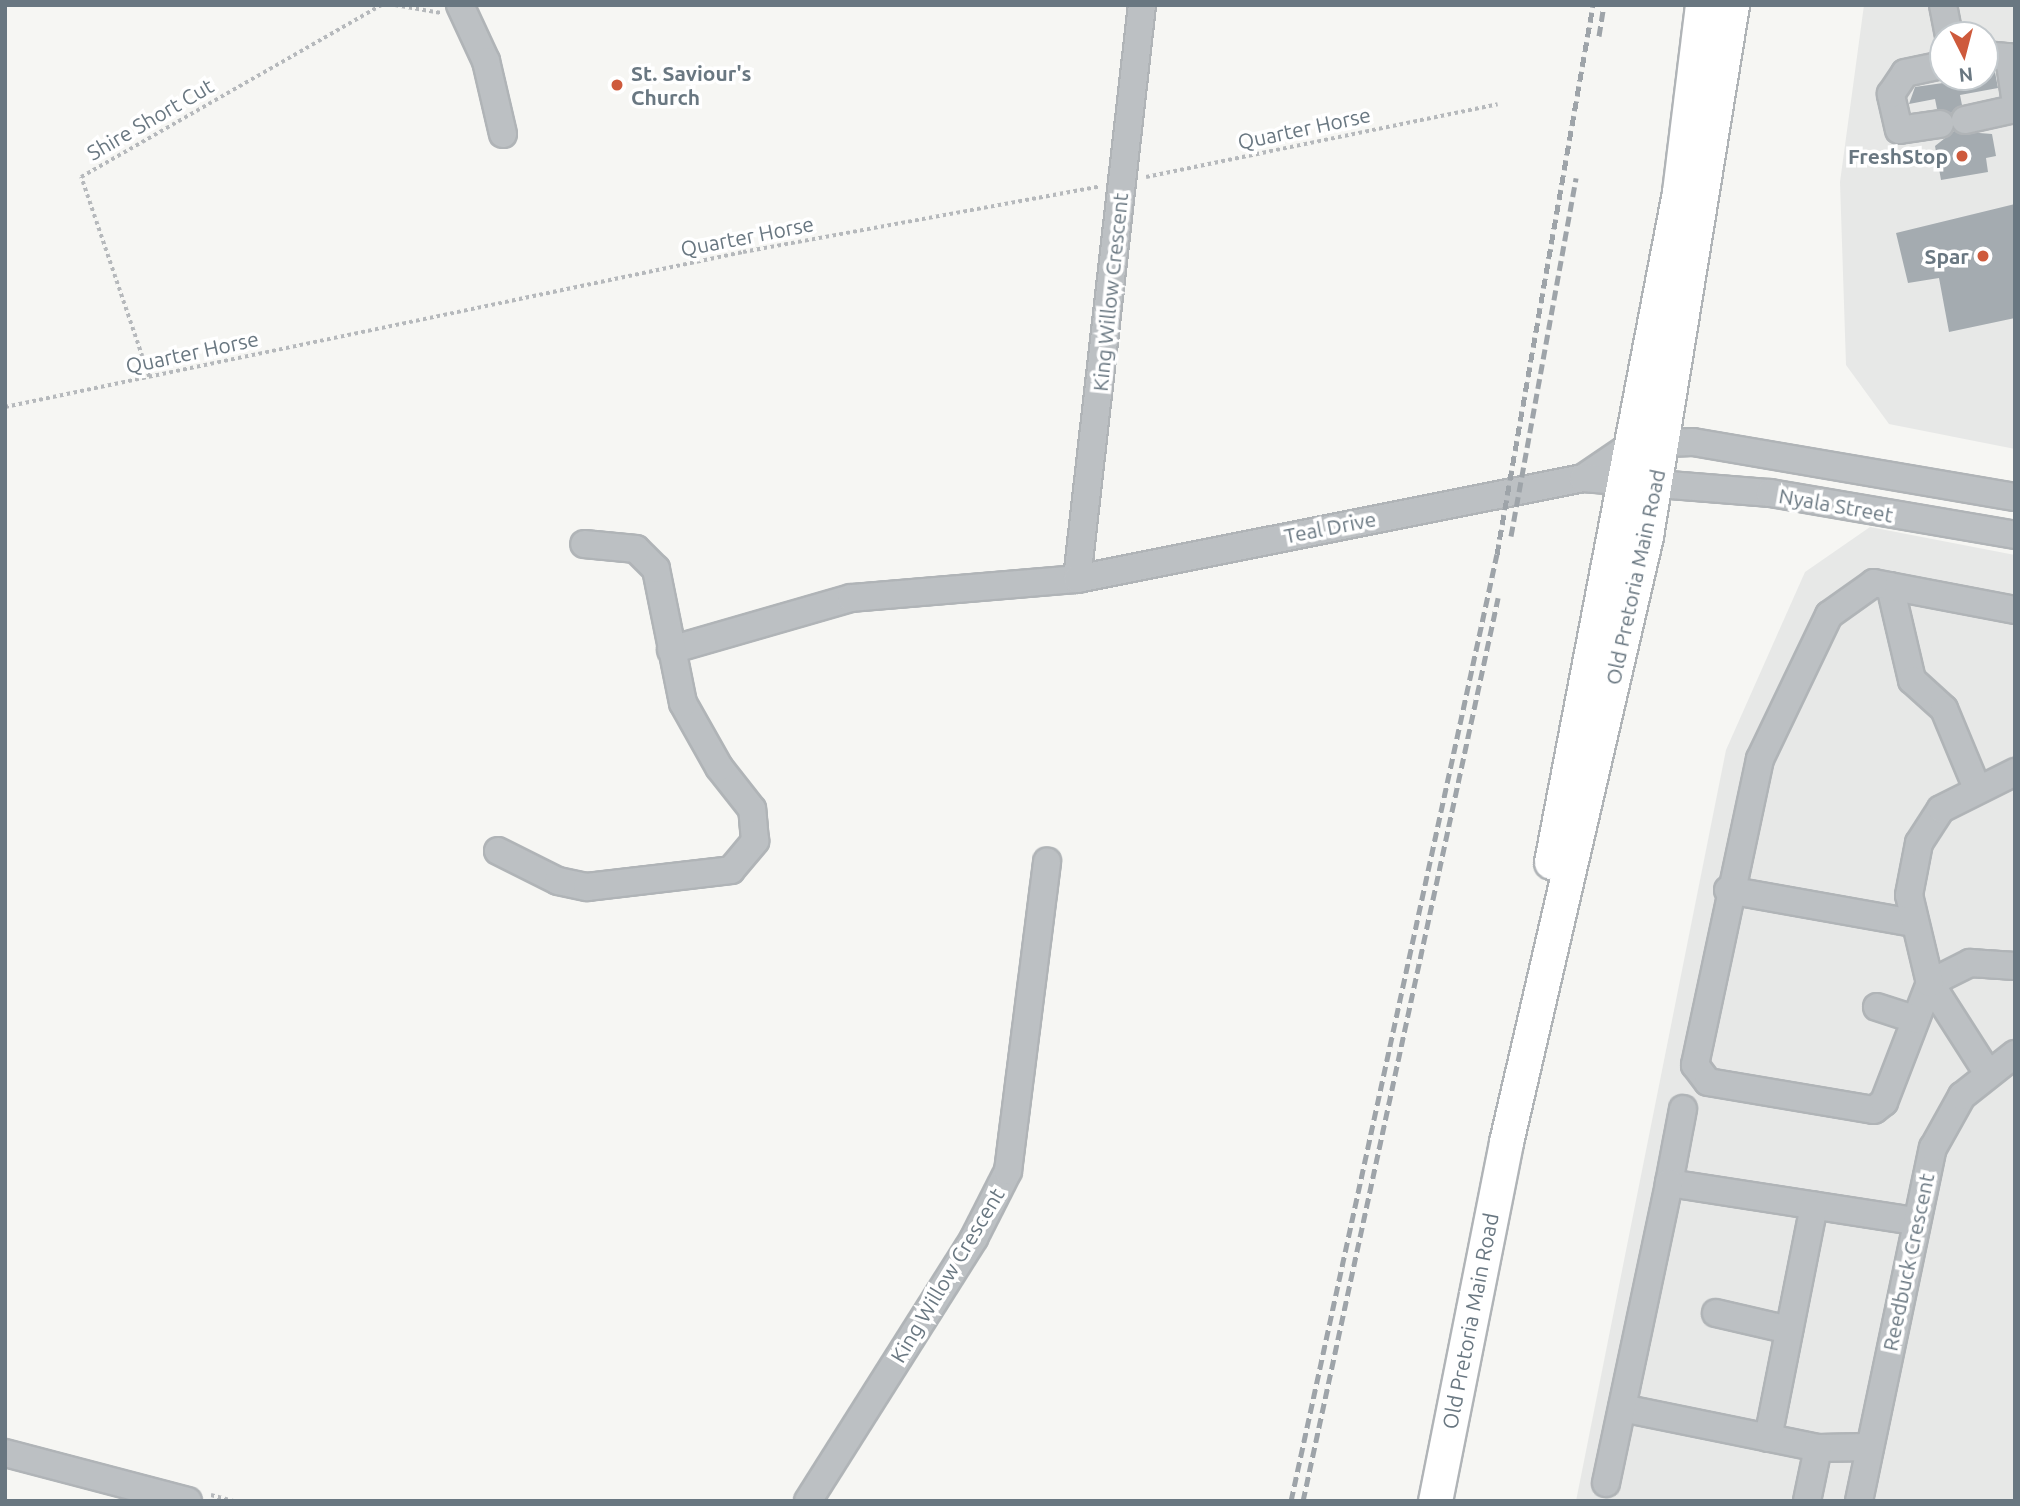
<!DOCTYPE html>
<style>
body{margin:0}
#map{position:relative;width:2020px;height:1506px;overflow:hidden;background:#f6f6f3;font-family:Ubuntu,sans-serif}
div>[style]{position:absolute}
.built>*{inset:0;background:#e7e8e7}
.building>*{inset:0;background:#a4abb0}
.path>*{height:3.5px;margin-top:-1.75px;transform-origin:0;background:repeating-linear-gradient(90deg,#b6b9bc 0 3.5px,transparent 0 7px)}
.roads{filter:drop-shadow(2px 0 #b0b4b7) drop-shadow(-2px 0 #b0b4b7) drop-shadow(0 2px #b0b4b7) drop-shadow(0 -2px #b0b4b7)}
.minor>*{height:26px;margin:-13px;padding:0 13px;transform-origin:13px;border-radius:13px;background:#bcc0c3}
.major>*{height:33px;margin:-16.5px;padding:0 16.5px;transform-origin:16.5px;border-radius:16.5px;background:#fff}
.rail>*{height:5px;margin-top:-2.5px;transform-origin:0;background:repeating-linear-gradient(90deg,#9ea4a9 0 10px,transparent 0 15px)}
.dots>*{width:19px;height:19px;translate:-50% -50%;box-sizing:border-box;border:4px solid #fff;border-radius:50%}
span{translate:-50% -50%;white-space:nowrap;text-align:center;line-height:1.15;-webkit-text-stroke:7px #fff;paint-order:stroke}
.poi-label{font-size:21px;color:#697781;font-weight:700}
.left{translate:0 -50%;text-align:left}
.right{translate:-100% -50%;text-align:right}
.street-label{font-size:21px;color:#697781}
.frame{position:absolute;inset:0;border:7px solid #697781;pointer-events:none}
.north{position:absolute;left:1929px;top:21px;width:70px;height:70px;box-sizing:border-box;background:#fff;border:2px solid #c3c9cd;border-radius:50%;rotate:174deg;font-size:19px;font-weight:700;line-height:28px;text-align:center;color:#697781}
.north::after{content:'';display:block;margin:auto;width:24px;height:32px;background:#ce5a3c;clip-path:polygon(50% 0,100% 100%,50% 72%,0 100%)}
</style>
<div id="map">
<div class="built">
<div style="clip-path:polygon(evenodd,1864px 5px,2015px 5px,2015px 449px,1889px 424px,1846px 365px,1840px 182px,1864px 5px,1943px 35px,1985px 35px,1985px 77px,1943px 77px,1943px 35px)"></div>
<div style="clip-path:polygon(1870px 527px,2015px 555px,2015px 1501px,1576px 1501px,1726px 750px,1805px 572px)"></div>
</div>
<div class="building">
<div style="clip-path:polygon(1985px 71px,1995px 72px,1998px 88px,1960px 95px,1962px 105px,1951px 113px,1937px 109px,1935px 99px,1909px 104px,1915px 87px,1985px 77px)"></div>
<div style="clip-path:polygon(1954px 131px,1992px 134px,1996px 156px,1986px 158px,1988px 172px,1941px 180px,1935px 146px)"></div>
<div style="clip-path:polygon(2015px 204px,2015px 318px,1949px 332px,1939px 278px,1908px 283px,1896px 233px)"></div>
</div>
<div class="path">
<div style="left:395px;top:5px;width:47px;rotate:9.9deg"></div>
<div style="left:1146px;top:177px;width:359px;rotate:-11.7deg"></div>
<div style="left:149px;top:377px;width:211px;rotate:-108.8deg"></div>
<div style="left:81px;top:177px;width:346px;rotate:-29.8deg"></div>
<div style="left:5px;top:407px;width:754px;rotate:-11.86deg"></div>
<div style="left:743px;top:252px;width:361px;rotate:-10.4deg"></div>
<div style="left:211px;top:1495px;width:23px;rotate:15deg"></div>
</div>
<div class="roads">
<div class="minor">
<div style="left:460px;top:5px;width:62px;rotate:65.1deg"></div>
<div style="left:486px;top:61px;width:75px;rotate:76.9deg"></div>
<div style="left:1943px;top:5px;width:31px;rotate:79deg"></div>
<div style="left:1985px;top:55px;width:24px;rotate:5deg"></div>
<div style="left:2009px;top:57px;width:40px;rotate:81.5deg"></div>
<div style="left:1965px;top:120px;width:46px;rotate:-12.5deg"></div>
<div style="left:2010px;top:110px;width:8px;rotate:-50deg"></div>
<div style="left:1940px;top:124px;width:41px;rotate:171.7deg"></div>
<div style="left:1899px;top:130px;width:37px;rotate:-103deg"></div>
<div style="left:1891px;top:94px;width:25px;rotate:-56deg"></div>
<div style="left:1905px;top:73px;width:39px;rotate:-12deg"></div>
<div style="left:1583px;top:478px;width:60px;rotate:-34.2deg"></div>
<div style="left:1633px;top:444px;width:60px;rotate:-1.9deg"></div>
<div style="left:1693px;top:442px;width:327px;rotate:9.7deg"></div>
<div style="left:1077px;top:579px;width:578px;rotate:-83.54deg"></div>
<div style="left:1890px;top:586px;width:97px;rotate:76.8deg"></div>
<div style="left:1912px;top:680px;width:43px;rotate:42.2deg"></div>
<div style="left:1944px;top:709px;width:83px;rotate:67.4deg"></div>
<div style="left:2015px;top:610px;width:144px;rotate:-169.2deg"></div>
<div style="left:1874px;top:583px;width:55px;rotate:144.6deg"></div>
<div style="left:1829px;top:615px;width:160px;rotate:115.6deg"></div>
<div style="left:1760px;top:759px;width:313px;rotate:102deg"></div>
<div style="left:1695px;top:1065px;width:21px;rotate:53deg"></div>
<div style="left:1708px;top:1082px;width:168px;rotate:9.6deg"></div>
<div style="left:1874px;top:1110px;width:13px;rotate:-39deg"></div>
<div style="left:1884px;top:1102px;width:128px;rotate:-68.9deg"></div>
<div style="left:1930px;top:983px;width:45px;rotate:-26.6deg"></div>
<div style="left:1970px;top:963px;width:45px;rotate:3.8deg"></div>
<div style="left:671px;top:650px;width:187px;rotate:-16.1deg"></div>
<div style="left:851px;top:598px;width:227px;rotate:-4.8deg"></div>
<div style="left:1077px;top:579px;width:516px;rotate:-11.29deg"></div>
<div style="left:1583px;top:478px;width:188px;rotate:4.6deg"></div>
<div style="left:1770px;top:493px;width:249px;rotate:9.7deg"></div>
<div style="left:498px;top:851px;width:67px;rotate:26.6deg"></div>
<div style="left:558px;top:881px;width:30px;rotate:12deg"></div>
<div style="left:587px;top:887px;width:145px;rotate:-6.7deg"></div>
<div style="left:731px;top:870px;width:38px;rotate:-50deg"></div>
<div style="left:755px;top:841px;width:32px;rotate:-95deg"></div>
<div style="left:752px;top:809px;width:53px;rotate:-128.2deg"></div>
<div style="left:719px;top:767px;width:73px;rotate:-119.4deg"></div>
<div style="left:683px;top:703px;width:137px;rotate:-101.4deg"></div>
<div style="left:656px;top:569px;width:28px;rotate:-135deg"></div>
<div style="left:636px;top:549px;width:52px;rotate:-174.5deg"></div>
<div style="left:1728px;top:890px;width:188px;rotate:10.1deg"></div>
<div style="left:1877px;top:1007px;width:40px;rotate:18deg"></div>
<div style="left:1987px;top:1072px;width:106px;rotate:-122.6deg"></div>
<div style="left:1930px;top:983px;width:90px;rotate:-103.4deg"></div>
<div style="left:1909px;top:895px;width:53px;rotate:-79.1deg"></div>
<div style="left:1919px;top:843px;width:40px;rotate:-57.1deg"></div>
<div style="left:1941px;top:809px;width:83px;rotate:-26.6deg"></div>
<div style="left:1683px;top:1109px;width:75px;rotate:100.7deg"></div>
<div style="left:1669px;top:1183px;width:249px;rotate:8.8deg"></div>
<div style="left:1716px;top:1313px;width:75px;rotate:13.1deg"></div>
<div style="left:1622px;top:1408px;width:200px;rotate:11.5deg"></div>
<div style="left:1818px;top:1448px;width:52px;rotate:-1.1deg"></div>
<div style="left:1768px;top:1438px;width:237px;rotate:-78.8deg"></div>
<div style="left:5px;top:1453px;width:189px;rotate:14.7deg"></div>
<div style="left:1606px;top:1483px;width:307px;rotate:-78.1deg"></div>
<div style="left:808px;top:1501px;width:311px;rotate:-57.7deg"></div>
<div style="left:974px;top:1238px;width:75px;rotate:-63.1deg"></div>
<div style="left:1008px;top:1171px;width:312px;rotate:-82.8deg"></div>
<div style="left:1807px;top:1501px;width:54px;rotate:-78.3deg"></div>
<div style="left:1859px;top:1501px;width:361px;rotate:-78.2deg"></div>
<div style="left:1933px;top:1148px;width:60px;rotate:-60.9deg"></div>
<div style="left:1962px;top:1096px;width:68px;rotate:-38.4deg"></div>
</div>
<div class="major">
<div style="left:1551px;top:862px;width:682px;rotate:-79.18deg"></div>
<div style="left:1679px;top:192px;width:188px;rotate:-83deg"></div>
<div style="left:1435px;top:1501px;width:366px;rotate:-78.8deg"></div>
<div style="left:1506px;top:1142px;width:622px;rotate:-76.99deg"></div>
<div style="left:1646px;top:536px;width:538px;rotate:-80.8deg"></div>
</div>
</div>
<div class="rail">
<div style="left:1599px;top:36px;width:31px;rotate:-81deg"></div>
<div style="left:1511px;top:536px;width:364px;rotate:-79.7deg"></div>
<div style="left:1291px;top:1501px;width:969px;rotate:-77.73deg"></div>
<div style="left:1497px;top:554px;width:557px;rotate:-80.08deg"></div>
<div style="left:1303px;top:1501px;width:924px;rotate:-77.81deg"></div>
</div>
<div class="dots">
<div style="left:617px;top:85px;background:#ce5a3c"></div>
<div style="left:1962px;top:156px;background:#ce5a3c"></div>
<div style="left:1983px;top:256px;background:#ce5a3c"></div>
</div>
<div class="poi-label">
<span class="left" style="left:631px;top:85px">St. Saviour's<br>Church</span>
<span class="right" style="left:1948px;top:156px">FreshStop</span>
<span class="right" style="left:1969px;top:256px">Spar</span>
</div>
<div class="street-label">
<span style="left:150px;top:119px;rotate:-30deg">Shire Short Cut</span>
<span style="left:1304px;top:128px;rotate:-12deg">Quarter Horse</span>
<span style="left:747px;top:236px;rotate:-11deg">Quarter Horse</span>
<span style="left:1110px;top:292px;rotate:-84deg">King Willow Crescent</span>
<span style="left:192px;top:352px;rotate:-12deg">Quarter Horse</span>
<span style="left:1836px;top:505px;rotate:10deg">Nyala Street</span>
<span style="left:1330px;top:527px;rotate:-11deg">Teal Drive</span>
<span style="left:1635px;top:577px;rotate:-78deg">Old Pretoria Main Road</span>
<span style="left:1908px;top:1262px;rotate:-78deg">Reedbuck Crescent</span>
<span style="left:947px;top:1275px;rotate:-59deg">King Willow Crescent</span>
<span style="left:1470px;top:1321px;rotate:-79deg">Old Pretoria Main Road</span>
</div>
<div class="frame"></div>
<div class="north">N</div>
</div>
